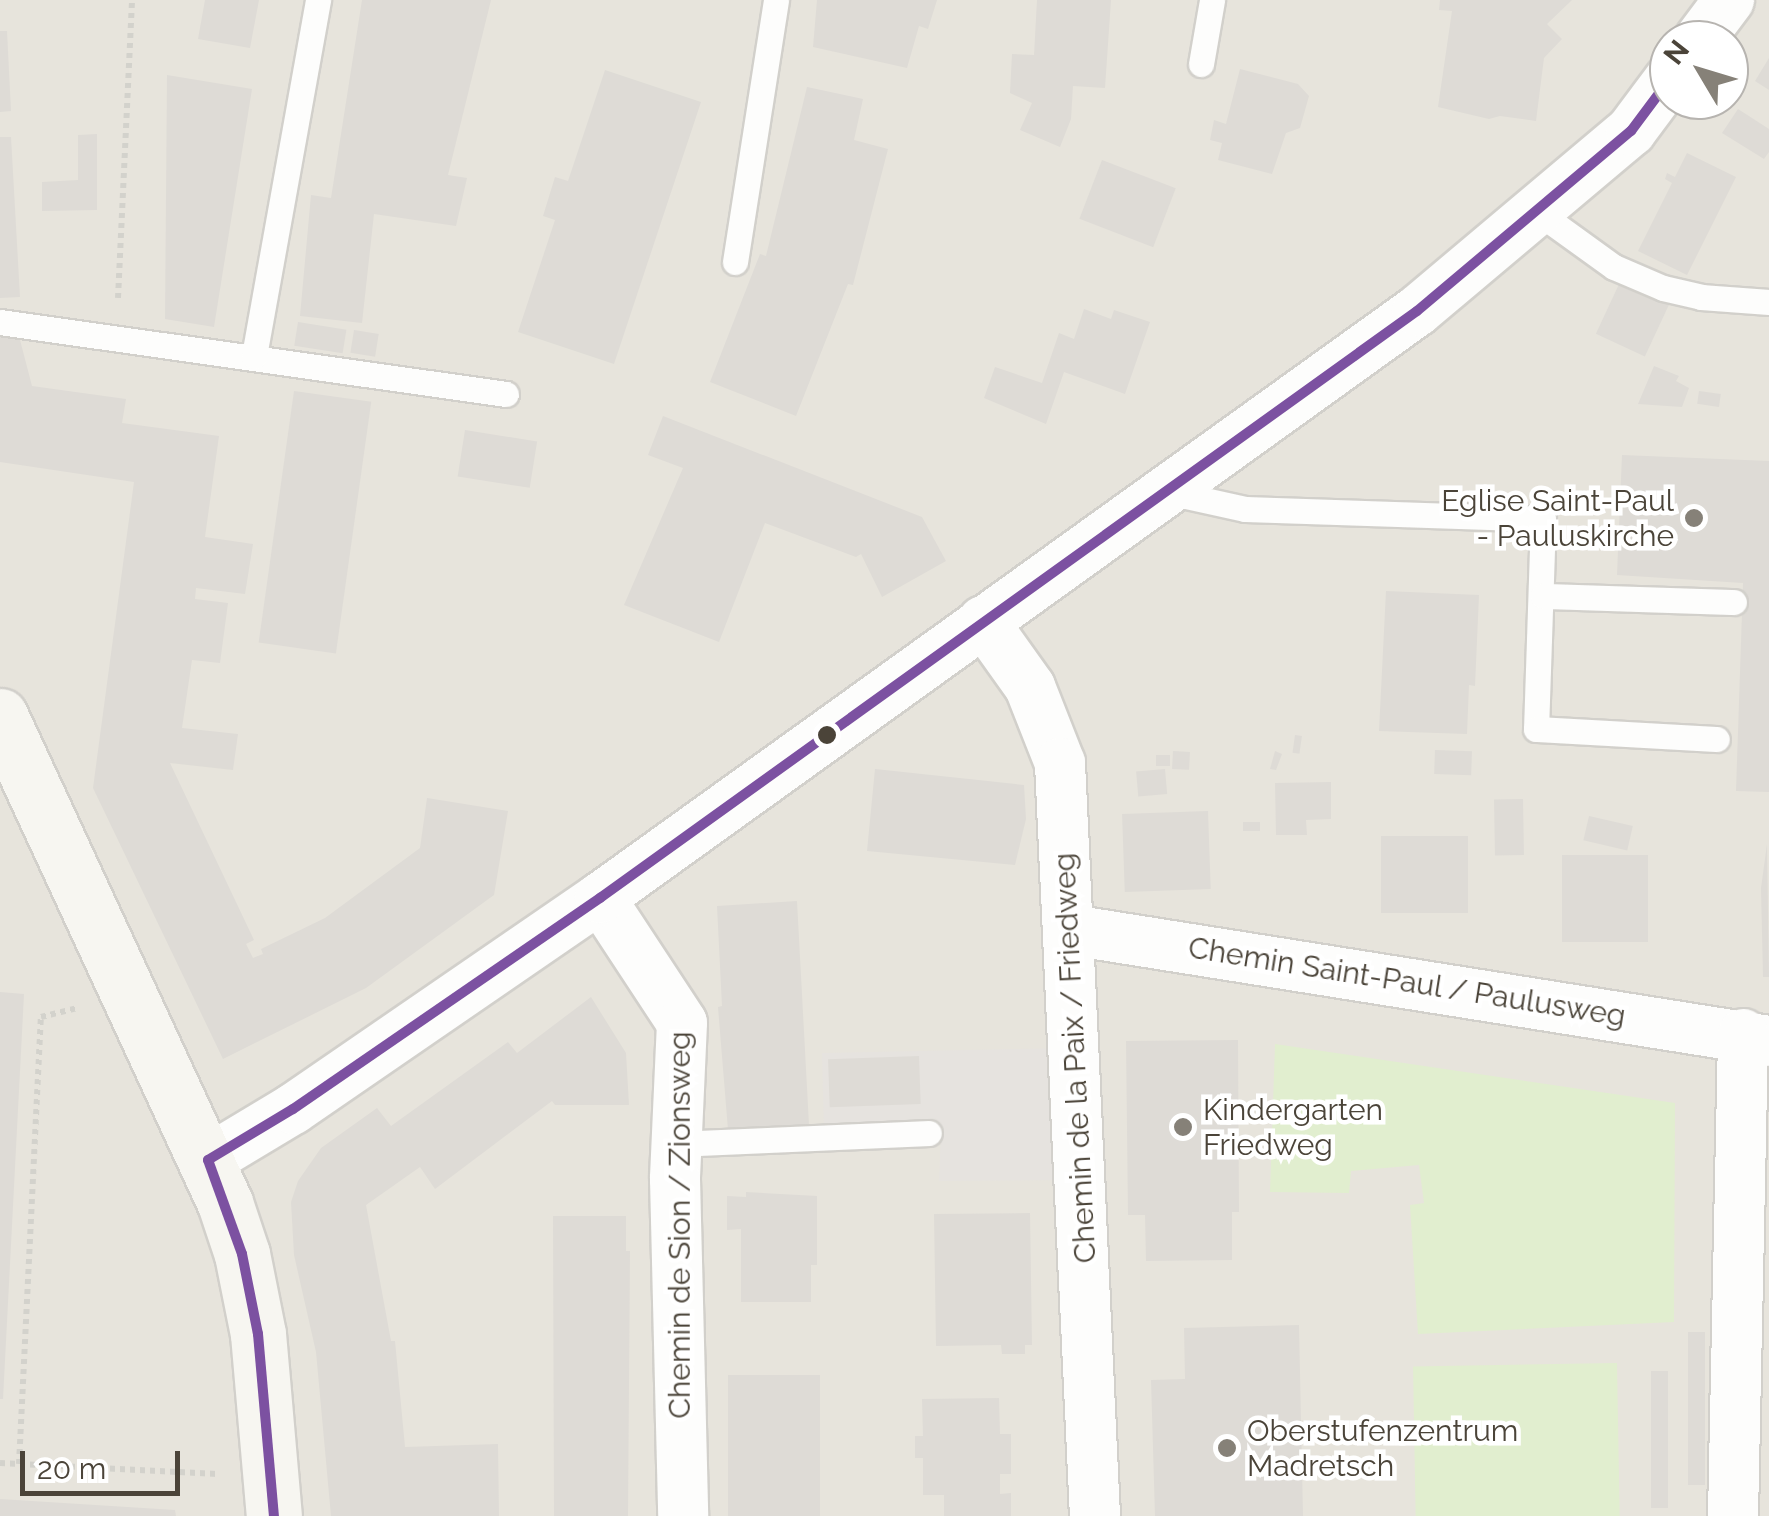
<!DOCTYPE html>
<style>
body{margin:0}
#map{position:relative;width:1769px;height:1516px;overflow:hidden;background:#f4f2ee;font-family:Raleway,sans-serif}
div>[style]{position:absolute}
.residential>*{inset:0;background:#e7e4dc}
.green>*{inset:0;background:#e1eecf;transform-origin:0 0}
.parking>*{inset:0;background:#e6e3df}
.building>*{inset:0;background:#dedbd6;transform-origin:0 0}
.path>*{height:6px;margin-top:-3px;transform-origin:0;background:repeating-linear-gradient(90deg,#d3d2cc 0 5px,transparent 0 10px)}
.roads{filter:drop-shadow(2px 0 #d2d0cb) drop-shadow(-2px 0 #d2d0cb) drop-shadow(0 2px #d2d0cb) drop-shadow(0 -2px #d2d0cb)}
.service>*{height:25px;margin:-12.5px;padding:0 12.5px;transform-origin:12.5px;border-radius:12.5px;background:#fdfdfc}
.minor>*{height:50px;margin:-25px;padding:0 25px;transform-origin:25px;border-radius:25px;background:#fdfdfc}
.secondary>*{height:55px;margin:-27.5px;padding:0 27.5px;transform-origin:27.5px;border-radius:27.5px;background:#f7f6f1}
.bus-1>*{height:10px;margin:-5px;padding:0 5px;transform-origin:5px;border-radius:5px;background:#7c51a1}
.dots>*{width:28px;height:28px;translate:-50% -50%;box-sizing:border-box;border:5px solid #fff;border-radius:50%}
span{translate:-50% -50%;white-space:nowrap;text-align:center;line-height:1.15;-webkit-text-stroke:9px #fff;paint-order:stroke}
.poi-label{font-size:30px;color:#4b4439}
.right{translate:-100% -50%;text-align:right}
.left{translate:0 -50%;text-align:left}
.street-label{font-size:30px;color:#4b4439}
.north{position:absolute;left:1649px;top:20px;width:100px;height:100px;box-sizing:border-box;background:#fff;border:2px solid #b7b4b0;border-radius:50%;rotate:308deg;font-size:28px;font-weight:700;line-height:40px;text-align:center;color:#4b4439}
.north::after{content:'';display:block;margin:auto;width:35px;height:45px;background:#868178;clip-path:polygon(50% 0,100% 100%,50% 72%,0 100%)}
.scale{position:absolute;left:20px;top:1451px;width:160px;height:45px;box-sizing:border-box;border:5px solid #4b4439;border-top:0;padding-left:12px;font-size:30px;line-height:35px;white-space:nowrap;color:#4b4439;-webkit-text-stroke:8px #fff;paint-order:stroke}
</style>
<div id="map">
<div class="residential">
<div style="clip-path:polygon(evenodd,0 0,1769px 0,1769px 1516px,0 1516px,0 0,1669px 40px,1729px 40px,1729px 100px,1669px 100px,1669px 40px)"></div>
</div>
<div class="green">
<div style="clip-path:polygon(1275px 1044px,1675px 1103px,1674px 1322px,1418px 1334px,1410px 1205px,1424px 1203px,1419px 1165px,1351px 1171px,1349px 1193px,1270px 1192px)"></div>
<div style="left:1617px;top:1363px;width:153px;height:204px;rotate:89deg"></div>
</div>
<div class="parking">
<div style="clip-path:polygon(1070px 1048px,1070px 1180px,939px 1181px,941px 1131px,824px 1135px,822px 1053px)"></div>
</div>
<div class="building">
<div style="clip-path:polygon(205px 0,259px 0,250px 48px,198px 39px)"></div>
<div style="clip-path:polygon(362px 0,491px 0,448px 175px,467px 178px,456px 226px,374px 214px,362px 323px,300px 316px,311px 195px,331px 198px)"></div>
<div style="clip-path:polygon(817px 0,937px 0,928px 29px,919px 26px,907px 68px,813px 47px)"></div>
<div style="clip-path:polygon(1037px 0,1111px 0,1105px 88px,1073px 86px,1071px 119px,1060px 147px,1020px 130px,1032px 103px,1010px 93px,1012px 54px,1034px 55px)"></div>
<div style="clip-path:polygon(1440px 0,1572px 0,1547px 24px,1562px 39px,1544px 58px,1536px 121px,1500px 116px,1489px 119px,1438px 107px,1452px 11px,1439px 10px)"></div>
<div style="clip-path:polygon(0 31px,7px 31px,11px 111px,0 112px)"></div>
<div style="clip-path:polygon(1769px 58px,1769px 90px,1755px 81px)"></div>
<div style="clip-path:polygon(1240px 69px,1298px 84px,1309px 96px,1300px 128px,1286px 133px,1272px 174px,1218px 160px,1222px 143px,1210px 140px,1214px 120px,1226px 124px)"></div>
<div style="clip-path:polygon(605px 70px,701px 102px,614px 364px,518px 332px,555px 220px,543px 216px,555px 177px,568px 181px)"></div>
<div style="clip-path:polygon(167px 75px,252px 89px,214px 327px,165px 319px)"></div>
<div style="clip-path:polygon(807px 87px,863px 99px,854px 140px,888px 149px,853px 285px,848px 284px,796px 416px,710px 382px,760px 254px,766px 256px)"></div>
<div style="clip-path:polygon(1738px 109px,1769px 129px,1769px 152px,1764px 159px,1722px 133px)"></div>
<div style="clip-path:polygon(97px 134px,97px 210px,42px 211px,42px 182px,78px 180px,78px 135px)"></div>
<div style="clip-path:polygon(0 137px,11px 137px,20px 297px,0 298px)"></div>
<div style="clip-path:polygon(1687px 153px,1736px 177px,1687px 275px,1638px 251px,1672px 183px,1665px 179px,1667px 173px,1675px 177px)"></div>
<div style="left:1102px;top:160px;width:79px;height:63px;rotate:21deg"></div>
<div style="left:1620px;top:282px;width:54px;height:57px;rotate:25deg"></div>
<div style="clip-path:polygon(1084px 309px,1111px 319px,1114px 310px,1150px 322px,1125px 394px,1064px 372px,1046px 424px,984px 398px,995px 367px,1042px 383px,1059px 333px,1074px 339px)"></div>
<div style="left:298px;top:322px;width:49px;height:24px;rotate:9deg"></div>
<div style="left:354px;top:330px;width:25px;height:23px;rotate:9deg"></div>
<div style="clip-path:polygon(0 334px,19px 336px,32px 386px,126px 399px,122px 423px,219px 436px,205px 537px,253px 544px,245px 594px,196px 588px,195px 599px,228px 603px,220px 663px,192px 660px,182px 728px,238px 734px,233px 770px,170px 763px,254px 940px,246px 944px,253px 958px,263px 954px,261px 949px,325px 918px,420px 848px,427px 798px,508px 811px,494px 895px,366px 988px,223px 1059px,93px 788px,134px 482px,0 462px)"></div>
<div style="clip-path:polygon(1654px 366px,1679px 376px,1676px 381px,1689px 388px,1682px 407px,1638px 404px)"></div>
<div style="left:294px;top:391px;width:78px;height:254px;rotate:8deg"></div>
<div style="left:1699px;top:391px;width:22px;height:13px;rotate:8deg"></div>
<div style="clip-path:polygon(663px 416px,922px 517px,946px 561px,882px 597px,861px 554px,856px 557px,765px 523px,719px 642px,624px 605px,683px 468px,648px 455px)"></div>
<div style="left:465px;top:430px;width:73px;height:47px;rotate:9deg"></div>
<div style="clip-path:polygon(1622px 455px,1769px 461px,1769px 792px,1736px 791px,1743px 583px,1617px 575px)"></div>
<div style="clip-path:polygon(1386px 591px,1479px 595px,1475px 686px,1469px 685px,1467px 734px,1379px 731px)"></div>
<div style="left:1295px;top:735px;width:7px;height:18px;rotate:8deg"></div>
<div style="left:1435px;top:750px;width:37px;height:24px;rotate:2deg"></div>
<div style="left:1173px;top:751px;width:17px;height:18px;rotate:3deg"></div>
<div style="clip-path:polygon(1275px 751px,1282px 754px,1276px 770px,1270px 769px)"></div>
<div style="left:1156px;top:755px;width:14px;height:11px"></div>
<div style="clip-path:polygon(875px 769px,1024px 785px,1026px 819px,1015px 865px,867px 851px)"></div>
<div style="left:1165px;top:769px;width:25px;height:29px;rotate:85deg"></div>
<div style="clip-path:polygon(1331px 782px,1331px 819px,1306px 820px,1307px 835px,1276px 835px,1275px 783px)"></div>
<div style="left:1523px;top:799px;width:56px;height:29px;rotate:89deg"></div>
<div style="left:1208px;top:811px;width:78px;height:86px;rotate:88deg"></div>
<div style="left:1589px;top:816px;width:45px;height:25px;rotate:13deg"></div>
<div style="left:1243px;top:822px;width:17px;height:9px"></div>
<div style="left:1468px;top:836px;width:77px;height:87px;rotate:90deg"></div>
<div style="clip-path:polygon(1767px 844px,1769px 977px,1763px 977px,1761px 888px)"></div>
<div style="left:1562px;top:855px;width:86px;height:87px"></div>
<div style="clip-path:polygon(797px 901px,809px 1125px,728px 1130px,718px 1007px,722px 1006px,717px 906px)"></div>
<div style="clip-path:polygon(0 992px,24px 994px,3px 1399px,0 1399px)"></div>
<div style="clip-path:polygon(591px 997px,626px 1053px,629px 1105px,555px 1105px,552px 1101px,435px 1189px,420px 1167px,366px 1205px,391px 1341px,395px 1341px,405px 1447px,498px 1444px,499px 1516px,331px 1516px,316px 1352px,294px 1255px,291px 1202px,298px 1181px,321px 1148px,377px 1108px,391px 1126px,508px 1042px,517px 1053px)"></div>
<div style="clip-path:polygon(1238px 1040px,1239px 1212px,1232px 1212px,1232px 1260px,1146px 1261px,1145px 1215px,1128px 1215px,1126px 1041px)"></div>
<div style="left:919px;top:1056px;width:48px;height:91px;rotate:88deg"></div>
<div style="clip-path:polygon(1290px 1138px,1305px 1138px,1304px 1147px,1289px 1146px)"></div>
<div style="clip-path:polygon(746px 1192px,817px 1196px,817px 1265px,811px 1265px,811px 1302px,741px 1302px,741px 1229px,727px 1230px,727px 1196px,746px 1197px)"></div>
<div style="clip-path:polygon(1030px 1213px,1032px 1345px,1025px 1345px,1025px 1354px,1002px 1354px,1001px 1345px,936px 1346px,934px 1214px)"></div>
<div style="clip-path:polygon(553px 1216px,626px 1216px,626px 1251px,630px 1251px,628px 1516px,554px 1516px)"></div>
<div style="clip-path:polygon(1299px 1325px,1303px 1516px,1155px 1516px,1151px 1380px,1185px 1379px,1184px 1328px)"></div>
<div style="left:1688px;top:1332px;width:17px;height:153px"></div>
<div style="left:1651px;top:1371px;width:17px;height:137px"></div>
<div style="left:820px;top:1375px;width:141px;height:92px;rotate:90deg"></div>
<div style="clip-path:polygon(999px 1398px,1000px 1434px,1011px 1434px,1011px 1474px,1000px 1474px,1000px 1494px,1011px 1493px,1011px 1516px,944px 1516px,944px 1495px,923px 1495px,923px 1458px,915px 1458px,915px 1436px,923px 1436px,922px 1399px)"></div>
<div style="clip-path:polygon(0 1499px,175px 1510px,176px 1516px,0 1516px)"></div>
</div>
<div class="path">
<div style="left:118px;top:298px;width:298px;rotate:-87.3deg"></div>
<div style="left:0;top:1463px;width:218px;rotate:2.9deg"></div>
<div style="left:19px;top:1464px;width:448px;rotate:-87.2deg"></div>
<div style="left:41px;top:1017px;width:36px;rotate:-14deg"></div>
</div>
<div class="roads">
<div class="service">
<div style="left:1201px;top:64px;width:65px;rotate:-80.2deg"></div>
<div style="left:1539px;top:213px;width:92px;rotate:35.8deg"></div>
<div style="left:1614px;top:267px;width:53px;rotate:23.2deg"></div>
<div style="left:1663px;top:288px;width:39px;rotate:13deg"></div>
<div style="left:1701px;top:297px;width:68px;rotate:4.2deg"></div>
<div style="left:735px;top:262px;width:265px;rotate:-81.1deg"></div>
<div style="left:0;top:322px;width:511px;rotate:8.1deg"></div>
<div style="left:254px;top:356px;width:362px;rotate:-79.8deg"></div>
<div style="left:1168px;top:492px;width:79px;rotate:12.4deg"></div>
<div style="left:1245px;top:509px;width:298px;rotate:1.9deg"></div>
<div style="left:1543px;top:519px;width:210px;rotate:91.9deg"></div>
<div style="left:1536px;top:729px;width:181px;rotate:3.2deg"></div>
<div style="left:1543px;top:596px;width:191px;rotate:1.8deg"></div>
<div style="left:676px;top:1144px;width:253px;rotate:-2.5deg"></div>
</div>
<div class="minor">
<div style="left:1699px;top:40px;width:50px;rotate:-53.1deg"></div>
<div style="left:983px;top:621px;width:81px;rotate:54.5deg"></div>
<div style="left:1030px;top:687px;width:82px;rotate:68.5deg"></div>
<div style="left:1060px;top:763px;width:754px;rotate:87.34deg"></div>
<div style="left:600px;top:898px;width:149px;rotate:56.7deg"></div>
<div style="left:682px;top:1023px;width:156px;rotate:92.6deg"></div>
<div style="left:675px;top:1179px;width:337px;rotate:88.6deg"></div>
<div style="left:1071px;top:930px;width:707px;rotate:9.04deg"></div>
<div style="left:208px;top:1160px;width:99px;rotate:-31deg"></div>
<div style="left:293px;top:1109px;width:373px;rotate:-34.5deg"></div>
<div style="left:600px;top:898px;width:1006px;rotate:-35.7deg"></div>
<div style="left:1417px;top:311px;width:280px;rotate:-40.1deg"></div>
<div style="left:1631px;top:131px;width:64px;rotate:-53.3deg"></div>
<div style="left:1733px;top:1516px;width:482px;rotate:-88.8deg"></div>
</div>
<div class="secondary">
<div style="left:0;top:716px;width:536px;rotate:65.2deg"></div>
<div style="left:225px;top:1203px;width:54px;rotate:71.6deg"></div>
<div style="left:242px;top:1254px;width:82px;rotate:78.7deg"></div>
<div style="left:258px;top:1334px;width:183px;rotate:85deg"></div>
</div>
</div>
<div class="bus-1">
<div style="left:208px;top:1160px;width:99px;rotate:-31deg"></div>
<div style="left:293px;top:1109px;width:373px;rotate:-34.5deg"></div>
<div style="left:600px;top:898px;width:1006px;rotate:-35.7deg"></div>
<div style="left:1417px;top:311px;width:280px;rotate:-40.1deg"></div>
<div style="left:1631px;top:131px;width:64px;rotate:-53.3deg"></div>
<div style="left:208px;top:1160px;width:100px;rotate:70.1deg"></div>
<div style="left:242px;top:1254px;width:82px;rotate:78.7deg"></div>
<div style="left:258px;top:1334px;width:183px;rotate:85deg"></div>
</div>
<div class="dots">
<div style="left:1694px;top:518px;background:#868178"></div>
<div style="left:827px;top:735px;background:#4b4439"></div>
<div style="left:1183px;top:1127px;background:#868178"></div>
<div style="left:1227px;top:1448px;background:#868178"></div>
</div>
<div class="poi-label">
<span class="right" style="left:1674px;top:518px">Eglise Saint-Paul<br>- Pauluskirche</span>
<span class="left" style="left:1203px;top:1127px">Kindergarten<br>Friedweg</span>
<span class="left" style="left:1247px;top:1448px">Oberstufenzentrum<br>Madretsch</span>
</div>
<div class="street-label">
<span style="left:1407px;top:982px;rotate:9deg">Chemin Saint-Paul / Paulusweg</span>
<span style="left:1075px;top:1058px;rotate:-93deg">Chemin de la Paix / Friedweg</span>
<span style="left:680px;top:1225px;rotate:-90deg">Chemin de Sion / Zionsweg</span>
</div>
<div class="north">N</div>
<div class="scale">20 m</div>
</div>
